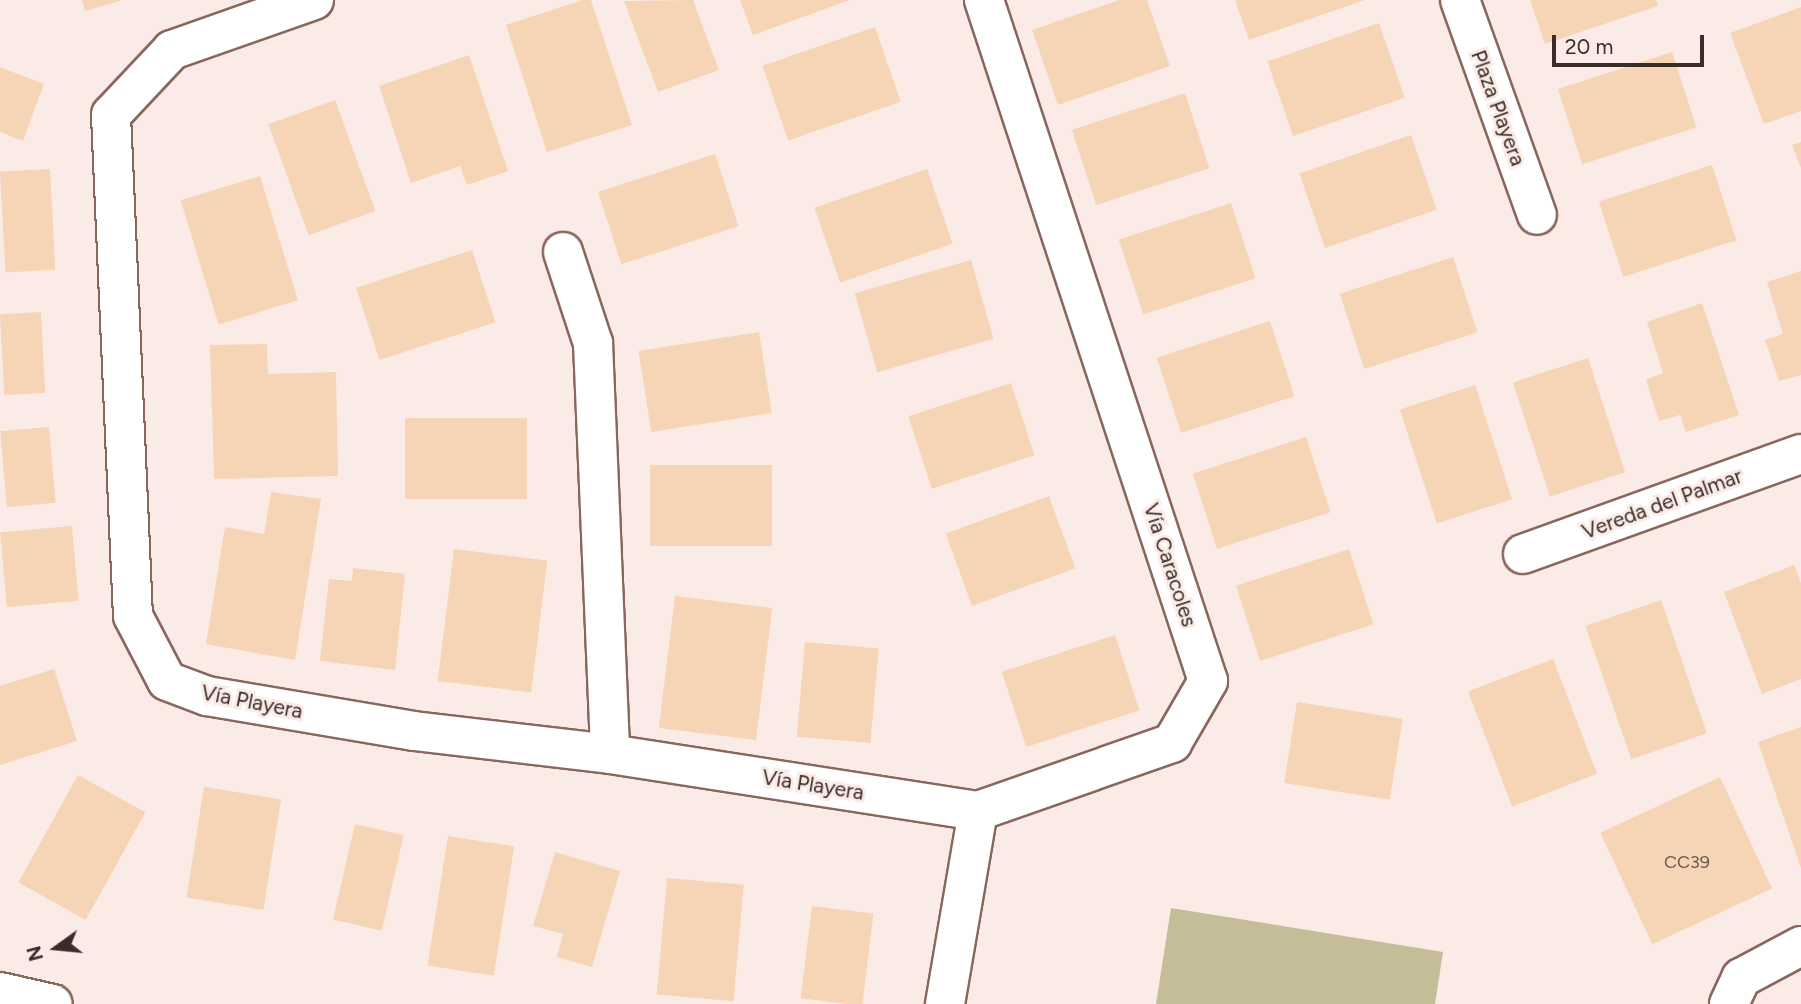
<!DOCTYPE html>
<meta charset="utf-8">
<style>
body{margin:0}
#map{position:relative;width:1801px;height:1004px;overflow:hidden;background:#fbebe6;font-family:Figtree,sans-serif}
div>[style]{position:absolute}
.green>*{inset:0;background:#c5bc98}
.building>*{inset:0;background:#f5d5b5;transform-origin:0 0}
.roads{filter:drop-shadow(2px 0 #89675d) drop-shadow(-2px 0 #89675d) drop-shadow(0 2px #89675d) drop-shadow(0 -2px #89675d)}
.minor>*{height:38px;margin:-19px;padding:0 19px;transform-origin:19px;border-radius:19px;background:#fff}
span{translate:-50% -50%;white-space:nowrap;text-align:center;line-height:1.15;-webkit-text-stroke:6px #fbebe6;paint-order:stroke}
.number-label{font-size:18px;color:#6a564b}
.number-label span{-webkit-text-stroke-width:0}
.street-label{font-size:21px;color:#3b2c28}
.north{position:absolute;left:21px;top:913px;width:70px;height:70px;-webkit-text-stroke:5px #fbebe6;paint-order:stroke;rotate:255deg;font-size:19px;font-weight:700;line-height:28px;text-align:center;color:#3b2c28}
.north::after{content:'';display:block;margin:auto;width:24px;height:32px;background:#3b2c28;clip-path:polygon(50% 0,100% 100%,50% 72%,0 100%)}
.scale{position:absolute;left:1552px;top:35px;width:152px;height:32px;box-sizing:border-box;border:4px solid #3b2c28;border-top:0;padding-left:9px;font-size:21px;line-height:24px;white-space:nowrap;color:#3b2c28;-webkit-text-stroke:5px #fbebe6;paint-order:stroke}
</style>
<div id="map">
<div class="green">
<div style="clip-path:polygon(1171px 908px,1443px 952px,1435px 1004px,1156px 1004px)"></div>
</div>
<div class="building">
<div style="clip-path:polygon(82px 0,120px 0,120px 1px,85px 11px)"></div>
<div style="clip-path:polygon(583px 0,591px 0,632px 125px,547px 152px,506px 25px)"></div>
<div style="clip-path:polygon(693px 0,719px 70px,658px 92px,624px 1px)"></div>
<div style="clip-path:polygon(740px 0,850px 0,753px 35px)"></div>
<div style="clip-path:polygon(1119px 0,1147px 0,1170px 66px,1058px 105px,1032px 30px)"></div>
<div style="clip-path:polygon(1235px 0,1365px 0,1249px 40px)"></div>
<div style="clip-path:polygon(1530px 0,1656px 0,1658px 6px,1545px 44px)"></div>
<div style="clip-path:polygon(1801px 7px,1801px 111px,1764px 124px,1730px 33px)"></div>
<div style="left:1379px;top:23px;width:79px;height:118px;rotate:71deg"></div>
<div style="left:875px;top:27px;width:79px;height:119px;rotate:71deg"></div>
<div style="left:1672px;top:52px;width:79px;height:120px;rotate:72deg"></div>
<div style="clip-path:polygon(469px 55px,508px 171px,467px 185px,460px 166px,411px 183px,379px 86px)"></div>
<div style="clip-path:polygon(0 67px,44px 84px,23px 141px,0 132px)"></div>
<div style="left:1185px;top:93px;width:79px;height:119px;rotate:72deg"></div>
<div style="left:335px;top:100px;width:118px;height:71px;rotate:70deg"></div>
<div style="left:1411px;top:135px;width:79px;height:118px;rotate:71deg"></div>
<div style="clip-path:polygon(1801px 142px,1801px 168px,1792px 145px)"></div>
<div style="left:715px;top:154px;width:76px;height:123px;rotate:72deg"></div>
<div style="left:1712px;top:165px;width:79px;height:119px;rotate:72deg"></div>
<div style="left:50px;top:169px;width:101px;height:50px;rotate:87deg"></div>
<div style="left:927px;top:169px;width:79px;height:119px;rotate:71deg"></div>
<div style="left:260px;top:176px;width:130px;height:83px;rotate:73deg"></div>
<div style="left:1231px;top:203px;width:79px;height:118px;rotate:72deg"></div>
<div style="left:472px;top:250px;width:76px;height:122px;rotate:72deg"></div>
<div style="left:1453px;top:257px;width:79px;height:119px;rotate:72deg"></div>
<div style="left:971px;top:260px;width:82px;height:121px;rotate:74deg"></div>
<div style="clip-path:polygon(1801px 271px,1801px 375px,1779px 381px,1765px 340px,1783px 334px,1767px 282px)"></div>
<div style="clip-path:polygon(1702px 303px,1739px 415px,1686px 432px,1680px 415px,1659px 421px,1646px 380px,1663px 373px,1647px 322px)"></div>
<div style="left:41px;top:312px;width:81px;height:41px;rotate:87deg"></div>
<div style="left:1270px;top:321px;width:79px;height:119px;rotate:72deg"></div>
<div style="left:759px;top:332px;width:82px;height:122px;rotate:81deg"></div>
<div style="clip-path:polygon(267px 344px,268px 374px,336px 372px,338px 476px,214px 479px,210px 345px)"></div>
<div style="left:1588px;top:358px;width:120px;height:79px;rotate:72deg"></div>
<div style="left:1011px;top:383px;width:76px;height:108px;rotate:72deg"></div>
<div style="left:1475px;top:385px;width:120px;height:79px;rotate:72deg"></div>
<div style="left:527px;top:418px;width:81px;height:122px;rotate:90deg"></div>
<div style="left:49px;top:427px;width:76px;height:49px;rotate:85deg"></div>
<div style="left:1306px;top:437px;width:79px;height:119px;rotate:72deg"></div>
<div style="left:650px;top:465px;width:122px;height:81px"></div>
<div style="clip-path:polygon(271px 492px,321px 499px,295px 660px,206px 644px,225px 527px,264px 534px)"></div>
<div style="left:1049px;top:496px;width:77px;height:110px;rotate:70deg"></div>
<div style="left:72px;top:526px;width:75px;height:72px;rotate:85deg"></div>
<div style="left:454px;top:549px;width:94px;height:133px;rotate:7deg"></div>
<div style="left:1349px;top:549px;width:79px;height:119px;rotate:72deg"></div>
<div style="clip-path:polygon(1794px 565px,1801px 583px,1801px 679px,1762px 694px,1724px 592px)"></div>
<div style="clip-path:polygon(353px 568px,405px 574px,395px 670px,320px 661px,329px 579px,352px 581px)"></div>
<div style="left:675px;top:596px;width:98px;height:133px;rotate:7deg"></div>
<div style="left:1661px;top:600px;width:141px;height:80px;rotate:71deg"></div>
<div style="left:1115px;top:635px;width:79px;height:119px;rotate:72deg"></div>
<div style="left:805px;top:642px;width:74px;height:95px;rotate:5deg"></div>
<div style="left:1553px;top:659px;width:123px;height:91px;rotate:69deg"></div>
<div style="clip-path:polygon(54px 669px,77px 741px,0 765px,0 686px)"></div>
<div style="left:1297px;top:702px;width:107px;height:82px;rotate:9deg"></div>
<div style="clip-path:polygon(1801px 727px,1801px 868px,1758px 742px)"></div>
<div style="left:78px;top:775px;width:77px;height:123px;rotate:29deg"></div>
<div style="left:1720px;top:777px;width:123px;height:132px;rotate:65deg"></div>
<div style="left:204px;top:787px;width:78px;height:112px;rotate:9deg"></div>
<div style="left:355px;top:824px;width:50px;height:98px;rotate:13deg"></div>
<div style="left:448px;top:836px;width:67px;height:131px;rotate:9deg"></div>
<div style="clip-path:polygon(555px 852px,620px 871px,592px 967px,557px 957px,563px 934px,533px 926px)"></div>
<div style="left:667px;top:878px;width:77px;height:117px;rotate:5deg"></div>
<div style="left:812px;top:906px;width:62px;height:93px;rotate:7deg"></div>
</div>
<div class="roads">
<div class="minor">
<div style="left:314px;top:0;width:151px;rotate:160.6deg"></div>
<div style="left:172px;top:50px;width:89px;rotate:133.2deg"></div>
<div style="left:111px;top:115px;width:501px;rotate:87.49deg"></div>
<div style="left:133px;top:616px;width:73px;rotate:62.4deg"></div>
<div style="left:167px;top:681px;width:43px;rotate:20.6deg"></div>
<div style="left:207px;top:696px;width:210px;rotate:9.6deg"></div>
<div style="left:414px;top:731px;width:197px;rotate:6.7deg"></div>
<div style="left:610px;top:754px;width:372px;rotate:8.8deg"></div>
<div style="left:978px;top:811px;width:206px;rotate:-19.3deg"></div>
<div style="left:1172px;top:743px;width:72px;rotate:-59.9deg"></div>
<div style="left:1208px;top:681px;width:717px;rotate:-108.21deg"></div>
<div style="left:1460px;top:0;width:228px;rotate:70.3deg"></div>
<div style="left:563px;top:252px;width:96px;rotate:71.8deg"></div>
<div style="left:593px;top:343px;width:411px;rotate:87.6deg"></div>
<div style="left:1523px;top:554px;width:295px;rotate:-19.8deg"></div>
<div style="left:0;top:992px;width:54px;rotate:12.8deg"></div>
<div style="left:945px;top:1004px;width:196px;rotate:-80.3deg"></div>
<div style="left:1729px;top:1004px;width:29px;rotate:-65deg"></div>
<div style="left:1741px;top:978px;width:68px;rotate:-28.1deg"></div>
</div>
</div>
<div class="number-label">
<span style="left:1687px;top:862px">CC39</span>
</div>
<div class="street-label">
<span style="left:1498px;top:108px;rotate:70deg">Plaza Playera</span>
<span style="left:1662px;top:504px;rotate:-20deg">Vereda del Palmar</span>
<span style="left:1170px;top:565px;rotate:72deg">Vía Caracoles</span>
<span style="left:252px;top:702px;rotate:11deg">Vía Playera</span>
<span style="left:813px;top:785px;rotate:9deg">Vía Playera</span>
</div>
<div class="north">N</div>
<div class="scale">20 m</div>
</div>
